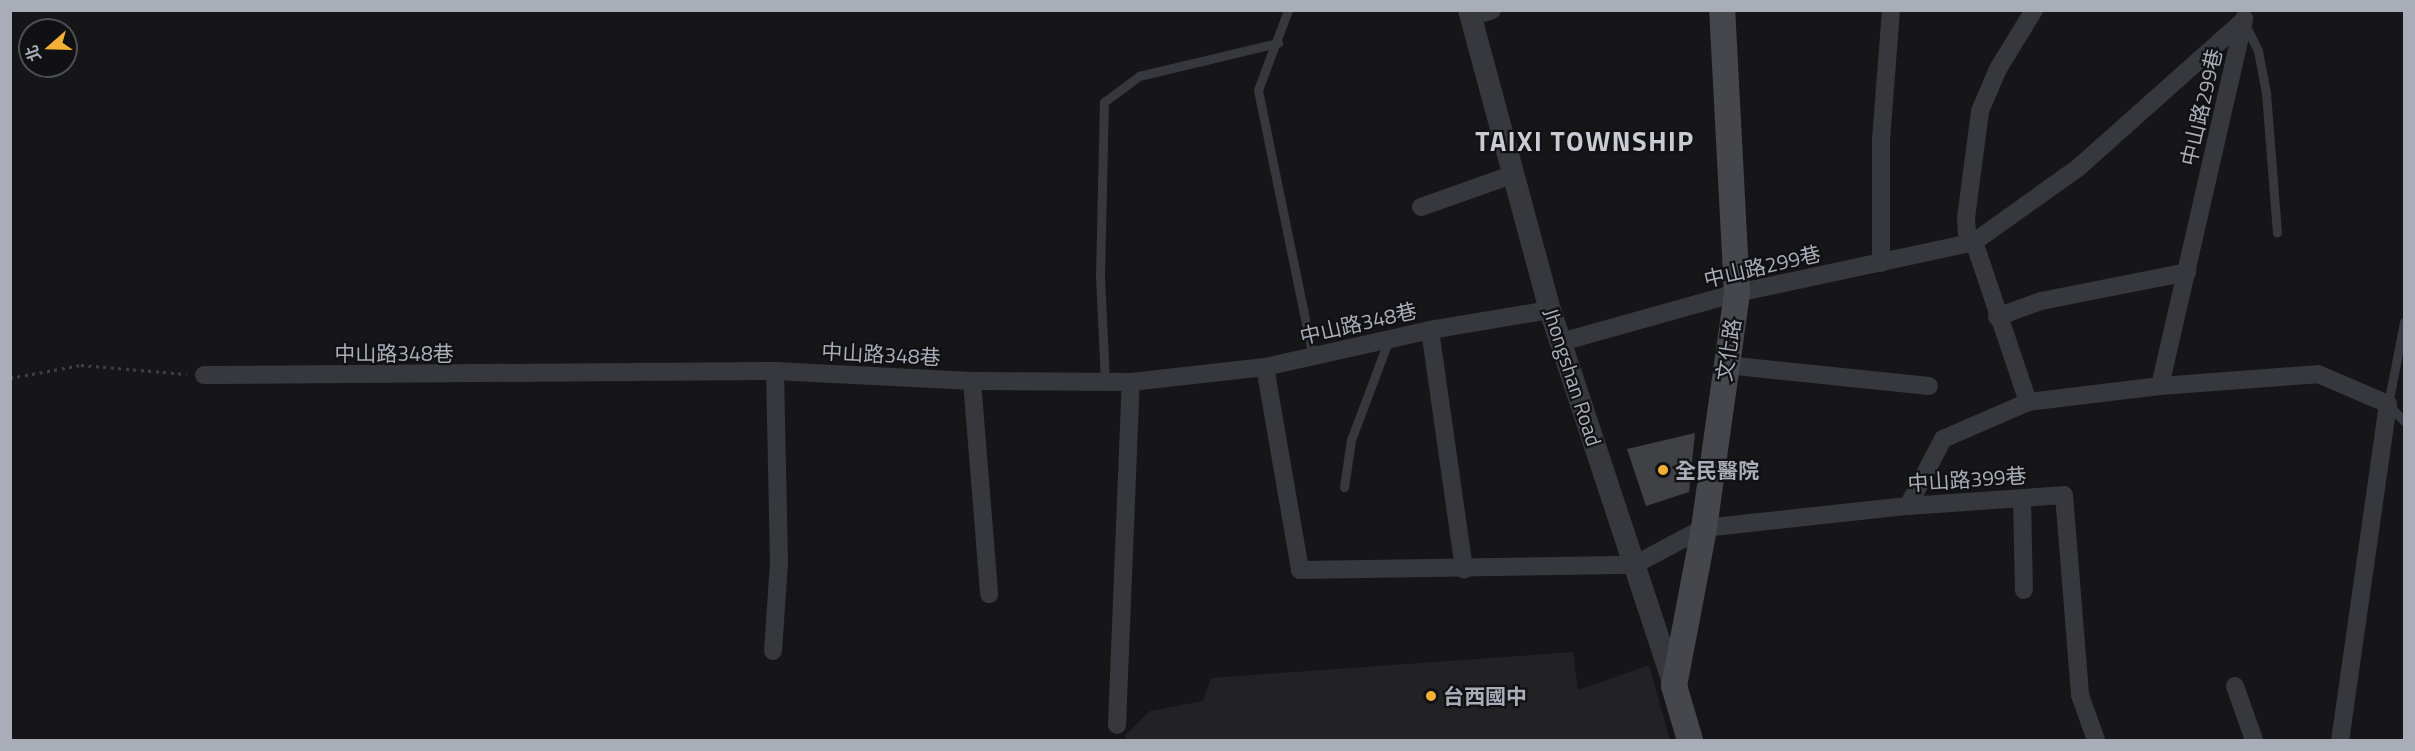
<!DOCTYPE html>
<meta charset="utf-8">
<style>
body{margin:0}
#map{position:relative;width:2415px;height:751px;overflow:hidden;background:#161618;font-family:"Titillium Web","Noto Sans TC",sans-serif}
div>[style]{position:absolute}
.built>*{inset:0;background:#222225}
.building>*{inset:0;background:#404145}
.path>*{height:3px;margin-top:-1.5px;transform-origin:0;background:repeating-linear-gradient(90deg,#3d3f44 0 3px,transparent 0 7.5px)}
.service>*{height:9px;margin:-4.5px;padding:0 4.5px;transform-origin:4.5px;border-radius:4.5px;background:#37383d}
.minor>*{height:18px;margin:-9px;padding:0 9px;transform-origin:9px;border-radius:9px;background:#37383d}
.tertiary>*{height:22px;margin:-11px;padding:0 11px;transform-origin:11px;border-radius:11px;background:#37383d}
.secondary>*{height:26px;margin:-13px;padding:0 13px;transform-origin:13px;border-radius:13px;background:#45474d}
.dots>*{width:16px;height:16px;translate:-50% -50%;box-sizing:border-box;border:3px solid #111113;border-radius:50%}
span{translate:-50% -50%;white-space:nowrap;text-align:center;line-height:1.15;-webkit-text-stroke:4.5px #111113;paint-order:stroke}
.street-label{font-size:21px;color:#a8adb8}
.poi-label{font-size:21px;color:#a8adb8;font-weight:700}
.left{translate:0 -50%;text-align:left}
.district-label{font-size:27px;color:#c9ccd4;font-weight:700;letter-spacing:1.5px}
.frame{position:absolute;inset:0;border:12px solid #a8adb8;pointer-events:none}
.north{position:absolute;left:18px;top:18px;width:60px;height:60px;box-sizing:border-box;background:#111113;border:2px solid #4d4f55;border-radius:50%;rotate:250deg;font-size:16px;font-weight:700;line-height:24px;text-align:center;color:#a8adb8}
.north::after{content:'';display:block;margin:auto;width:21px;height:27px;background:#f2b134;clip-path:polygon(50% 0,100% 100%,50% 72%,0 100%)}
</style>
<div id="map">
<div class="built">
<div style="clip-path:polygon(1573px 652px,1578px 690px,1649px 665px,1670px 740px,1126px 740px,1125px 735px,1150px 711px,1203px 701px,1211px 678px)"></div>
</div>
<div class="building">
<div style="clip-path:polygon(1695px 433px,1689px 492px,1646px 506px,1627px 449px)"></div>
</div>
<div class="path">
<div style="left:10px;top:378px;width:72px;rotate:-10.4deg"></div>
<div style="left:81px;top:365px;width:106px;rotate:4.9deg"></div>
</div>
<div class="service">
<div style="left:1288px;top:10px;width:85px;rotate:110.6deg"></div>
<div style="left:1258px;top:90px;width:273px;rotate:78.4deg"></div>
<div style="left:2245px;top:24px;width:30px;rotate:64deg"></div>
<div style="left:2258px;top:51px;width:43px;rotate:79.2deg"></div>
<div style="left:2266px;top:93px;width:140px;rotate:85.5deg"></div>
<div style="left:2404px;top:322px;width:84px;rotate:101deg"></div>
<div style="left:2388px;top:404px;width:23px;rotate:47deg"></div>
<div style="left:1105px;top:382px;width:106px;rotate:-92.7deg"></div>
<div style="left:1100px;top:276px;width:174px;rotate:-88.7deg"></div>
<div style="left:1104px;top:102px;width:44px;rotate:-36.6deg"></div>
<div style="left:1139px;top:76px;width:143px;rotate:-13.4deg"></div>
<div style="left:1344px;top:487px;width:48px;rotate:-81.5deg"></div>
<div style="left:1351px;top:440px;width:108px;rotate:-69.4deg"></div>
</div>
<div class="minor">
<div style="left:1471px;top:17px;width:22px;rotate:-18deg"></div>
<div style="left:1421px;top:207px;width:99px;rotate:-19.5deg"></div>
<div style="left:1881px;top:263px;width:123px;rotate:-90deg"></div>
<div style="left:1881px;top:140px;width:130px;rotate:-85.6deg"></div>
<div style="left:1997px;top:317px;width:47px;rotate:-20deg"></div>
<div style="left:2041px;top:301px;width:149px;rotate:-11.2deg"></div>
<div style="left:1430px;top:330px;width:242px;rotate:81.9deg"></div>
<div style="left:1561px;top:342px;width:183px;rotate:-15.6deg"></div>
<div style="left:1737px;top:293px;width:242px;rotate:-12.1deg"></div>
<div style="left:1974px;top:242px;width:129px;rotate:-35.5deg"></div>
<div style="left:2079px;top:167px;width:220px;rotate:-41.7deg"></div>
<div style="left:1726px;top:365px;width:204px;rotate:5.9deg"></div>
<div style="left:1265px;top:367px;width:206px;rotate:80.2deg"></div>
<div style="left:1300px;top:570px;width:334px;rotate:-0.9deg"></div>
<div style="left:1634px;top:565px;width:79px;rotate:-27.9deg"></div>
<div style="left:1704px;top:528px;width:205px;rotate:-6.2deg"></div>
<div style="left:1908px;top:506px;width:156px;rotate:-4deg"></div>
<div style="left:2064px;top:495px;width:201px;rotate:85.4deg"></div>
<div style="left:2080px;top:695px;width:48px;rotate:70.4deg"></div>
<div style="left:204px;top:375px;width:571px;rotate:-0.4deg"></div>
<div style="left:775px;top:371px;width:197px;rotate:2.9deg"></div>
<div style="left:972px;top:381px;width:159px;rotate:0.4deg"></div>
<div style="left:1131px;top:382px;width:135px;rotate:-6.4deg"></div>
<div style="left:1265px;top:367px;width:169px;rotate:-12.6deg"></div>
<div style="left:1430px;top:330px;width:122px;rotate:-9.5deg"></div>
<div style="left:972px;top:381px;width:214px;rotate:85.4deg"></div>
<div style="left:2160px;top:386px;width:377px;rotate:-77.1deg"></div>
<div style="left:2028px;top:402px;width:169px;rotate:-108.6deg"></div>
<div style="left:1974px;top:242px;width:11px;rotate:-128deg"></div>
<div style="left:1967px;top:233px;width:15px;rotate:-94deg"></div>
<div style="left:1966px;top:218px;width:108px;rotate:-82.5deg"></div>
<div style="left:1980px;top:111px;width:46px;rotate:-66.8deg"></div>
<div style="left:1998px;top:69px;width:69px;rotate:-58.6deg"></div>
<div style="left:2022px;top:498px;width:92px;rotate:88.8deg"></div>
<div style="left:1908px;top:506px;width:76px;rotate:-62.4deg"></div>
<div style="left:1943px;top:439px;width:93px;rotate:-23.5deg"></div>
<div style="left:2028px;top:402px;width:133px;rotate:-6.9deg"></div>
<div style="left:2160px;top:386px;width:158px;rotate:-4.3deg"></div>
<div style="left:2318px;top:374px;width:76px;rotate:23.2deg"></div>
<div style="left:2388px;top:404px;width:339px;rotate:98.1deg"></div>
<div style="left:773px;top:651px;width:89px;rotate:-86.1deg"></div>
<div style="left:779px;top:562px;width:191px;rotate:-91.2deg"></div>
<div style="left:2235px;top:686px;width:57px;rotate:70.6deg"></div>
<div style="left:1117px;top:725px;width:343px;rotate:-87.7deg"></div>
</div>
<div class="tertiary">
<div style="left:1469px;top:10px;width:311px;rotate:74.9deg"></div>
<div style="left:1550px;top:310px;width:396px;rotate:71.7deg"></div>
</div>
<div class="secondary">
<div style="left:1690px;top:740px;width:56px;rotate:-106.5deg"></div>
<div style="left:1674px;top:686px;width:161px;rotate:-79.2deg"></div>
<div style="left:1704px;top:528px;width:237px;rotate:-82deg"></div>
<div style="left:1737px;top:293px;width:283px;rotate:-93deg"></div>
</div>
<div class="dots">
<div style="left:1663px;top:470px;background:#f2b134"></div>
<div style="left:1431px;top:696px;background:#f2b134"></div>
</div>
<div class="street-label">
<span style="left:2201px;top:107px;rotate:-77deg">中山路299巷</span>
<span style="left:1762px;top:266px;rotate:-13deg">中山路299巷</span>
<span style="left:1358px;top:323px;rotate:-13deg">中山路348巷</span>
<span style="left:1728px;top:350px;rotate:-81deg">文化路</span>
<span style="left:394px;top:353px">中山路348巷</span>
<span style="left:881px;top:354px;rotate:3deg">中山路348巷</span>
<span style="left:1573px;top:377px;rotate:72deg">Jhongshan Road</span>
<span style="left:1967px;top:479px;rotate:-4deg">中山路399巷</span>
</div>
<div class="poi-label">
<span class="left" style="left:1675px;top:470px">全民醫院</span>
<span class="left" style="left:1443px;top:696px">台西國中</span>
</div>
<div class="district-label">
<span style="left:1585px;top:141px">TAIXI TOWNSHIP</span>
</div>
<div class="frame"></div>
<div class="north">北</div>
</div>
